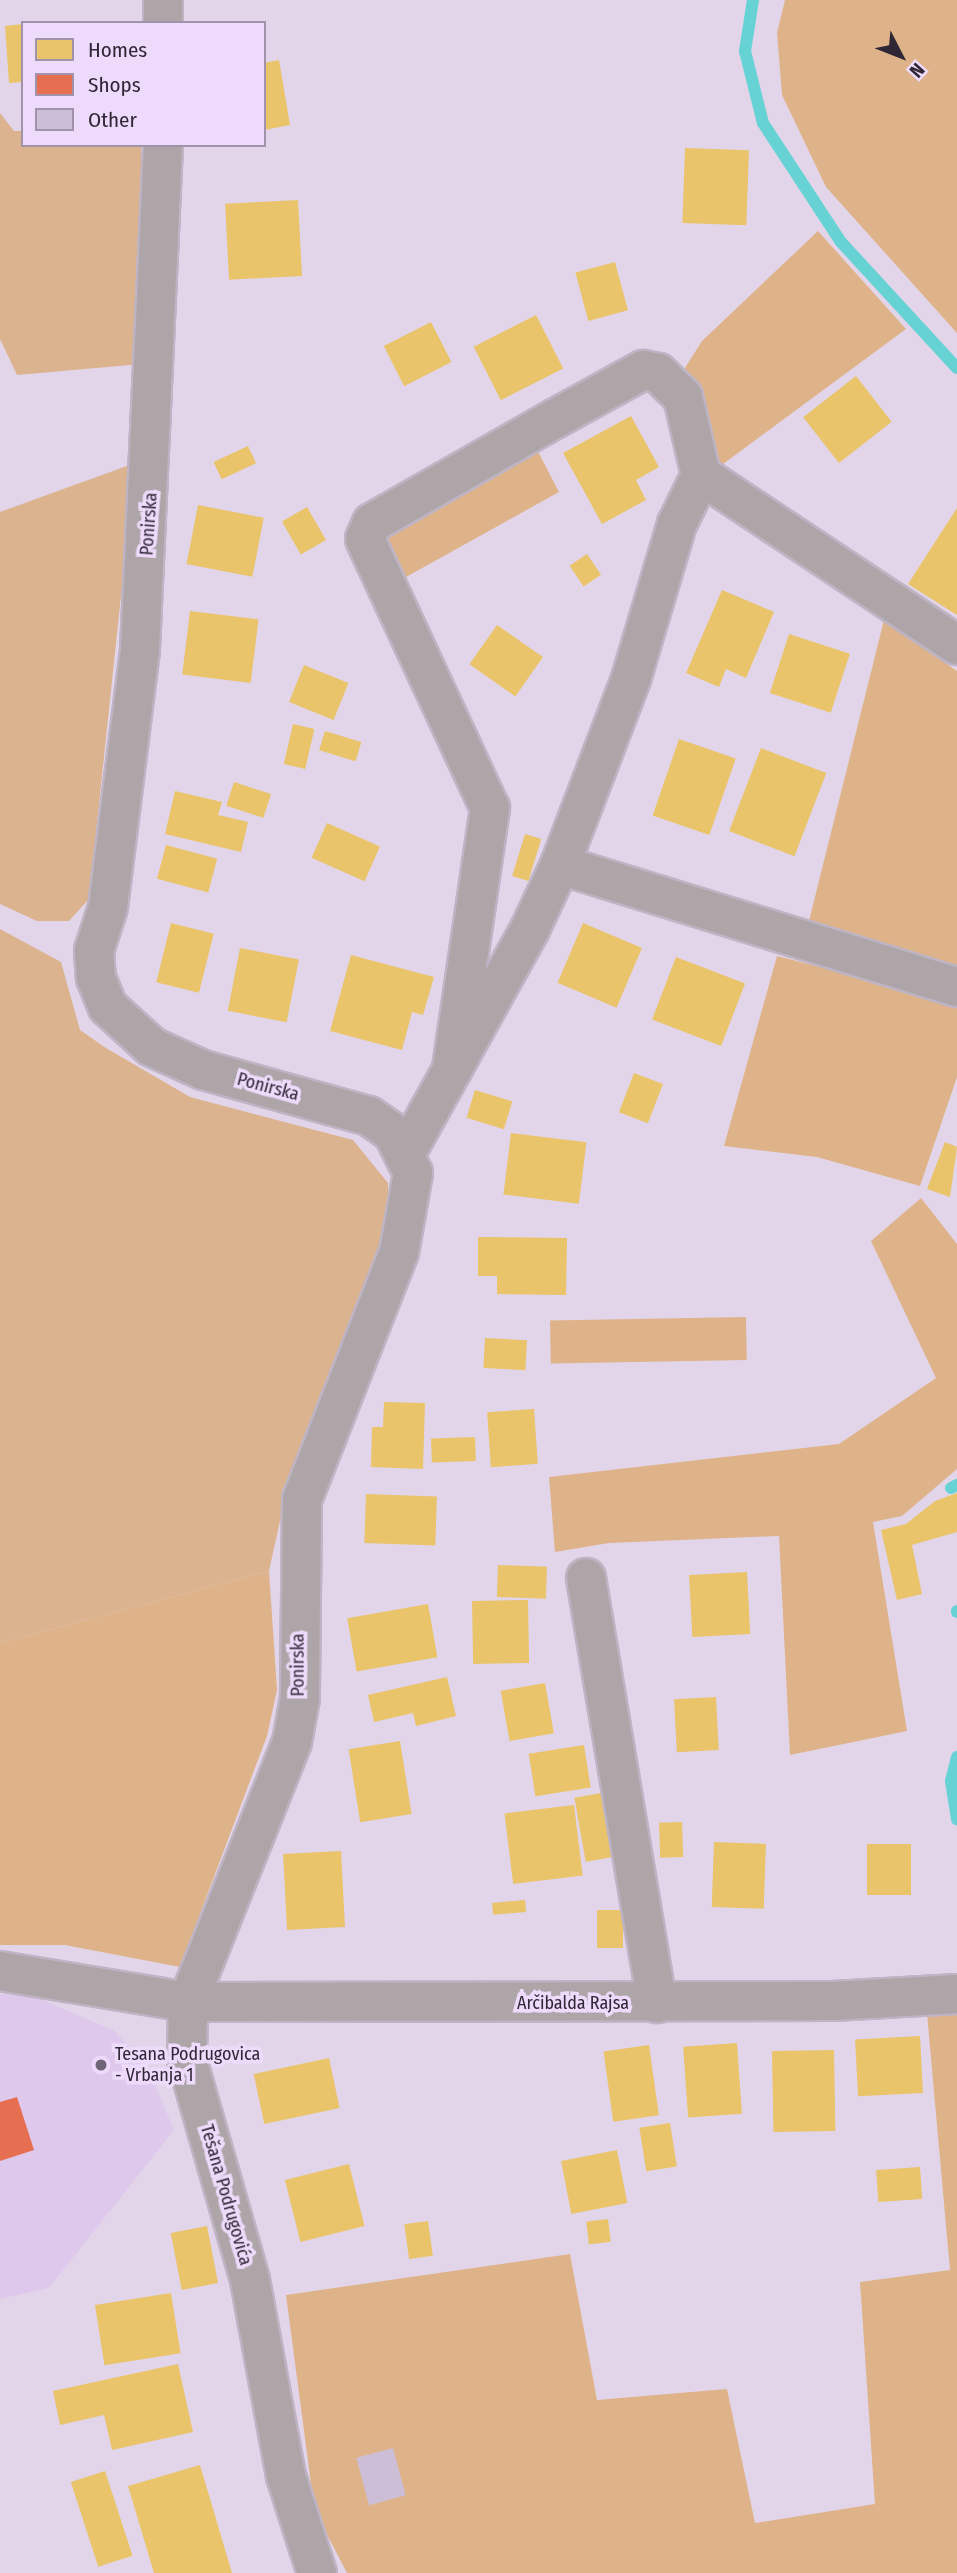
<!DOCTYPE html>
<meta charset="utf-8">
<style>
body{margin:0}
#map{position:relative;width:957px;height:2573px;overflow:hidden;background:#e2d5ea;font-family:"Fira Sans Condensed",sans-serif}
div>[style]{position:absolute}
.built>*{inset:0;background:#dec9ec}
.green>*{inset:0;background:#dfb389;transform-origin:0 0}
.forest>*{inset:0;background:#dbb38e}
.homes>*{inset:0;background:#e9c46a;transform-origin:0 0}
.shops>*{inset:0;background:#e76f51}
.stream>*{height:12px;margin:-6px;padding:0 6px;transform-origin:6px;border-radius:6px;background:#66d2d4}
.building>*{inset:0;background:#ccbed6;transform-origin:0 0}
.roads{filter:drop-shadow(2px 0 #beb4c4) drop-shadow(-2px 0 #beb4c4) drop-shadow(0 2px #beb4c4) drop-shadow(0 -2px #beb4c4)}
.minor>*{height:38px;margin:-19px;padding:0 19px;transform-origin:19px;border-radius:19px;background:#aea5a9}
.dots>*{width:19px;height:19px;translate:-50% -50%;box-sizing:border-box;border:4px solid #eedbfb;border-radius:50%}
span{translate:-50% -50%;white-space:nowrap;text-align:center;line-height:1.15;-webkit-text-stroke:7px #eedbfb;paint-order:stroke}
.street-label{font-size:18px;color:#302736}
.poi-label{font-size:18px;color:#302736}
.left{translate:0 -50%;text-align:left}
.legend{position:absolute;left:21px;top:21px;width:245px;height:126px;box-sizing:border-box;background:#eedbfb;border:2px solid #a293ac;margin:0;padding:9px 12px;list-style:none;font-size:21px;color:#302736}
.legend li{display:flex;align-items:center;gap:14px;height:35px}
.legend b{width:35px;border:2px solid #a293ac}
.north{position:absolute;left:866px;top:21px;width:70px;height:70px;-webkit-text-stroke:5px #eedbfb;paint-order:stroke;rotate:132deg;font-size:19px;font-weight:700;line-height:28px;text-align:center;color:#302736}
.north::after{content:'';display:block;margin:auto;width:24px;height:32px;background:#302736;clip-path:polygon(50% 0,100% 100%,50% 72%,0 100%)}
</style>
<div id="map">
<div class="built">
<div style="clip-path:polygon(0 1994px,35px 1997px,113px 2030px,146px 2064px,174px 2130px,49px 2288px,0 2299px)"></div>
</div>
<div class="green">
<div style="clip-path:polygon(785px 0,957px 0,957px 333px,826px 187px,782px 95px,777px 33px)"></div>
<div style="clip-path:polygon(818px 231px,906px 329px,719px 467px,702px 404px,683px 371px,702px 341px)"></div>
<div style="clip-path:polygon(534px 444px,559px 492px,397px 582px,386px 543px,393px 528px)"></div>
<div style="clip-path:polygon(884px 620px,957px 671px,957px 975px,809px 921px)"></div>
<div style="clip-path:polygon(777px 956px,957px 1002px,957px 1077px,920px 1186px,817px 1157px,724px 1146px)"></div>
<div style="clip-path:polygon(921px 1198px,957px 1244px,957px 1469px,902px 1516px,873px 1522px,907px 1731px,790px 1755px,779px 1536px,609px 1543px,555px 1552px,549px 1477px,839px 1444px,936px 1378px,871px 1241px)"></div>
<div style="left:746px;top:1317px;width:43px;height:196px;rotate:89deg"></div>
<div style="clip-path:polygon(269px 1571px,277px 1690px,267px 1736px,180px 1967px,65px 1945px,0 1945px,0 1643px)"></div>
<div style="clip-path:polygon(927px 2014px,957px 2014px,957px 2573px,347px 2573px,322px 2525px,311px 2484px,286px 2295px,570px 2254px,597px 2400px,727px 2389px,755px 2523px,875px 2504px,860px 2282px,950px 2270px)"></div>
</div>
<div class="forest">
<div style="clip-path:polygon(0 113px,14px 131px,23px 131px,23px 145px,141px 145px,141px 364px,17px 375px,0 339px)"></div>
<div style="clip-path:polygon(135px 463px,89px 899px,69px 921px,37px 921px,0 904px,0 512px)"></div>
<div style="clip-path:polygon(0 929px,61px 962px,80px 1030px,106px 1048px,190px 1097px,353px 1140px,388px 1183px,388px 1215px,358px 1316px,289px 1480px,269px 1571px,0 1643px)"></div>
</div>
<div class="homes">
<div style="clip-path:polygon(23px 24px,23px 82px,9px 83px,5px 26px)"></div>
<div style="clip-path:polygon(279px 60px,290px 125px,264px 130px,264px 63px)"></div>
<div style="left:685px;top:148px;width:64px;height:75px;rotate:2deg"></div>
<div style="left:298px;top:200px;width:76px;height:73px;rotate:87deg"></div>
<div style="left:615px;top:262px;width:50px;height:41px;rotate:75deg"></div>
<div style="left:536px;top:315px;width:60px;height:70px;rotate:63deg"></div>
<div style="left:431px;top:322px;width:45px;height:53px;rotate:63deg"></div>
<div style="left:856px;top:376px;width:58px;height:67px;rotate:52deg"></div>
<div style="clip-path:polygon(631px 416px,659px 467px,636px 480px,646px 500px,602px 524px,563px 453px)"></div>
<div style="left:248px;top:446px;width:19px;height:38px;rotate:65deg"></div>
<div style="left:198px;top:505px;width:67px;height:60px;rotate:11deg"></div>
<div style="left:307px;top:507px;width:38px;height:29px;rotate:60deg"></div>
<div style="clip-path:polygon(957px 508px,957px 615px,908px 584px)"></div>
<div style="left:587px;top:554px;width:25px;height:21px;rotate:56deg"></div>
<div style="clip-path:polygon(722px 590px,774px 612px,746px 678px,726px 669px,719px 687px,686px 673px)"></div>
<div style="left:190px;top:611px;width:69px;height:64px;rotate:7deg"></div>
<div style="left:497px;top:625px;width:56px;height:48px;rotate:35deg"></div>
<div style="left:789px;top:634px;width:64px;height:62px;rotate:18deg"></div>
<div style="left:304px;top:665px;width:48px;height:40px;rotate:22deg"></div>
<div style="left:293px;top:724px;width:22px;height:41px;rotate:13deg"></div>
<div style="left:325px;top:731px;width:38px;height:20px;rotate:17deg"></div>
<div style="left:679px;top:739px;width:60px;height:81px;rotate:19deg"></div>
<div style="left:761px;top:748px;width:70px;height:89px;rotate:21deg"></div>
<div style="left:234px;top:782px;width:39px;height:25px;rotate:18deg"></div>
<div style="clip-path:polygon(175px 791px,222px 802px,218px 815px,248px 822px,241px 852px,165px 834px)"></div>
<div style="left:327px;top:823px;width:58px;height:38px;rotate:24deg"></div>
<div style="left:525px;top:834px;width:17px;height:44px;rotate:17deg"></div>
<div style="left:166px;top:845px;width:53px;height:35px;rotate:15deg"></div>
<div style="left:171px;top:923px;width:44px;height:61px;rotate:14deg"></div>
<div style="left:583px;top:923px;width:64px;height:65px;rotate:23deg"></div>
<div style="left:240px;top:948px;width:60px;height:64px;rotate:11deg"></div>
<div style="clip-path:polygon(351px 955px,434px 977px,423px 1015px,412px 1012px,402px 1050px,330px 1031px)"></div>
<div style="left:676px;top:957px;width:74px;height:67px;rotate:21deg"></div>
<div style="left:634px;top:1073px;width:31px;height:42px;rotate:21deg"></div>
<div style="left:475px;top:1090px;width:39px;height:29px;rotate:17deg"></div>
<div style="left:511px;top:1133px;width:76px;height:62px;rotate:7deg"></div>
<div style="clip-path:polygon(945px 1142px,957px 1147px,950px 1197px,927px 1189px)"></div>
<div style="clip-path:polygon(478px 1237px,567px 1238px,566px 1295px,497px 1294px,497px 1276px,478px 1276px)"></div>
<div style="left:485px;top:1338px;width:42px;height:30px;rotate:3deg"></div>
<div style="clip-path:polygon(384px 1402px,425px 1403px,423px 1469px,371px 1467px,372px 1427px,383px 1427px)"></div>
<div style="left:534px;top:1409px;width:55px;height:47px;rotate:86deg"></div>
<div style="left:475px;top:1437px;width:24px;height:44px;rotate:88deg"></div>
<div style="clip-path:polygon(957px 1493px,957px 1532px,912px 1545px,922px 1594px,897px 1600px,881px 1530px,906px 1524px,935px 1501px)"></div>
<div style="left:366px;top:1494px;width:71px;height:49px;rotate:2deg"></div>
<div style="left:498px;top:1565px;width:49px;height:32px;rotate:2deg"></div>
<div style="left:747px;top:1572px;width:62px;height:58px;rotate:87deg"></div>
<div style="left:528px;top:1600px;width:63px;height:56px;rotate:89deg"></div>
<div style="left:428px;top:1604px;width:54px;height:82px;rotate:80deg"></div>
<div style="clip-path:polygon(447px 1677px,456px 1716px,416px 1726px,413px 1713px,374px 1722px,368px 1695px)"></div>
<div style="left:545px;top:1683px;width:51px;height:45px;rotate:80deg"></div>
<div style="left:716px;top:1697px;width:53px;height:42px;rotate:87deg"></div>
<div style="left:400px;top:1741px;width:74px;height:52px;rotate:81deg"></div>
<div style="left:584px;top:1745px;width:43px;height:56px;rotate:81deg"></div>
<div style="left:601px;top:1793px;width:65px;height:27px;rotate:80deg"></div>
<div style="left:574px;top:1805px;width:71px;height:70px;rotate:83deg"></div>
<div style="left:682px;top:1822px;width:35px;height:23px;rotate:88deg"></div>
<div style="left:714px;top:1842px;width:52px;height:65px;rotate:2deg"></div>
<div style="left:867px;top:1844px;width:44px;height:51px"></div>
<div style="left:341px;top:1851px;width:76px;height:58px;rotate:87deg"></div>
<div style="left:525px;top:1900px;width:12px;height:33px;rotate:85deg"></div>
<div style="left:597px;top:1910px;width:26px;height:38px"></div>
<div style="left:920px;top:2036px;width:57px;height:65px;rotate:87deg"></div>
<div style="left:737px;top:2043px;width:71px;height:54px;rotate:86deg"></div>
<div style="left:649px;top:2045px;width:71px;height:46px;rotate:82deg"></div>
<div style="left:834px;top:2050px;width:81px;height:62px;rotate:89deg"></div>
<div style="left:329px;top:2058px;width:51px;height:77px;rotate:78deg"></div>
<div style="left:670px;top:2123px;width:44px;height:31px;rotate:81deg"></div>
<div style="left:617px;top:2150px;width:54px;height:57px;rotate:79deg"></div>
<div style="left:349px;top:2164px;width:64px;height:66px;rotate:76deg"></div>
<div style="left:920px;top:2167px;width:32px;height:44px;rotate:86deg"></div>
<div style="left:608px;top:2219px;width:23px;height:22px;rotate:83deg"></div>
<div style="left:428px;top:2221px;width:35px;height:24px;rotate:82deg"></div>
<div style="left:207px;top:2226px;width:58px;height:37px;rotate:79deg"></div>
<div style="left:171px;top:2293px;width:61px;height:77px;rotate:81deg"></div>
<div style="clip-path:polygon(178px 2364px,193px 2432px,112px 2450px,104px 2415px,60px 2425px,53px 2391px)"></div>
<div style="clip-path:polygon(200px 2465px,232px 2573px,154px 2573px,128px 2486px)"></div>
<div style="left:105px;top:2471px;width:89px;height:36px;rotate:72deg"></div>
</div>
<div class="shops">
<div style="clip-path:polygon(17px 2097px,34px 2150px,0 2161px,0 2102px)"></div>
</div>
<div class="stream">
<div style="left:753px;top:0;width:52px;rotate:98.9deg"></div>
<div style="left:745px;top:51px;width:74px;rotate:76deg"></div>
<div style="left:763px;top:123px;width:142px;rotate:56.8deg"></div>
<div style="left:841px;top:242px;width:171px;rotate:47.4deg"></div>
<div style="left:951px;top:1488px;width:7px;rotate:-27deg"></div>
<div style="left:957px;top:1611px;width:1px;rotate:90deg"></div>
<div style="left:957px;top:1757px;width:25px;rotate:104deg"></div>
<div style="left:951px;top:1781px;width:39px;rotate:81deg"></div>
</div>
<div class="building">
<div style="left:393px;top:2448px;width:49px;height:38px;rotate:75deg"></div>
</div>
<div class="roads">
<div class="minor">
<div style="left:163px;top:23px;width:23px;rotate:-90deg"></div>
<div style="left:163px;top:145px;width:506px;rotate:92.61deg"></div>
<div style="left:140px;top:650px;width:259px;rotate:97.1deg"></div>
<div style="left:108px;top:907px;width:46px;rotate:107.7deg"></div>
<div style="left:94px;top:951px;width:27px;rotate:86deg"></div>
<div style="left:96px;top:978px;width:31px;rotate:68deg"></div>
<div style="left:108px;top:1007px;width:59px;rotate:42.3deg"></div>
<div style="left:152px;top:1047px;width:56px;rotate:24.3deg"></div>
<div style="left:203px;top:1070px;width:172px;rotate:15.5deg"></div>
<div style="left:369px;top:1116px;width:29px;rotate:35deg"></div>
<div style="left:393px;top:1133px;width:45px;rotate:63.4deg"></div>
<div style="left:413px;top:1173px;width:80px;rotate:100deg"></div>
<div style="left:399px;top:1252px;width:265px;rotate:111.4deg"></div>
<div style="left:302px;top:1499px;width:199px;rotate:90.6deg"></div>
<div style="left:300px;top:1698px;width:45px;rotate:100.3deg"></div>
<div style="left:292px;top:1742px;width:280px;rotate:111.8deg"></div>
<div style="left:188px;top:2002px;width:58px;rotate:91deg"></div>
<div style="left:187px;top:2060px;width:229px;rotate:74deg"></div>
<div style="left:250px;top:2280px;width:199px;rotate:79.6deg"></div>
<div style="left:286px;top:2476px;width:102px;rotate:72.3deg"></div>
<div style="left:701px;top:475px;width:307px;rotate:33.6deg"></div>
<div style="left:560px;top:865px;width:415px;rotate:17.1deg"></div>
<div style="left:407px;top:1151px;width:254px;rotate:-61deg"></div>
<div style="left:530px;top:929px;width:71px;rotate:-64.9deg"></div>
<div style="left:560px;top:865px;width:199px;rotate:-69.1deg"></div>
<div style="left:631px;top:679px;width:162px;rotate:-73.5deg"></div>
<div style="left:677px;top:524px;width:55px;rotate:-63.9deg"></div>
<div style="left:701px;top:475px;width:80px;rotate:-103deg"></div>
<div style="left:683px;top:397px;width:35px;rotate:-136deg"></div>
<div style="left:658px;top:373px;width:15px;rotate:-169deg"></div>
<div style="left:643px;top:370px;width:99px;rotate:151.1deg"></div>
<div style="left:556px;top:418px;width:212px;rotate:150.3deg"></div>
<div style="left:372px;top:523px;width:17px;rotate:114deg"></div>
<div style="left:365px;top:539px;width:297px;rotate:65.1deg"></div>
<div style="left:490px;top:808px;width:265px;rotate:98.3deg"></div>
<div style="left:586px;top:1578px;width:431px;rotate:80.5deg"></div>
<div style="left:0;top:1971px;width:191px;rotate:9.4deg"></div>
<div style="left:188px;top:2002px;width:645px;rotate:-0.09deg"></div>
<div style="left:833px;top:2001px;width:124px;rotate:-3.2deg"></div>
</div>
</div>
<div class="dots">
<div style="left:101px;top:2065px;background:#6e6475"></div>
</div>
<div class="street-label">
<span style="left:149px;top:524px;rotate:-86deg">Ponirska</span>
<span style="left:268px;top:1087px;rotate:15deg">Ponirska</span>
<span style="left:298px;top:1665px;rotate:-90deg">Ponirska</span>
<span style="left:573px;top:2003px">Arčibalda Rajsa</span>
<span style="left:226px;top:2195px;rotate:74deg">Tešana Podrugovića</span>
</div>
<div class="poi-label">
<span class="left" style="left:115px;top:2065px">Tesana Podrugovica<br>- Vrbanja 1</span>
</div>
<ul class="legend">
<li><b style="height:19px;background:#e9c46a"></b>Homes</li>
<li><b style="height:19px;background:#e76f51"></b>Shops</li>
<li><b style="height:19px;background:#ccbed6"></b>Other</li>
</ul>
<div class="north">N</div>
</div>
